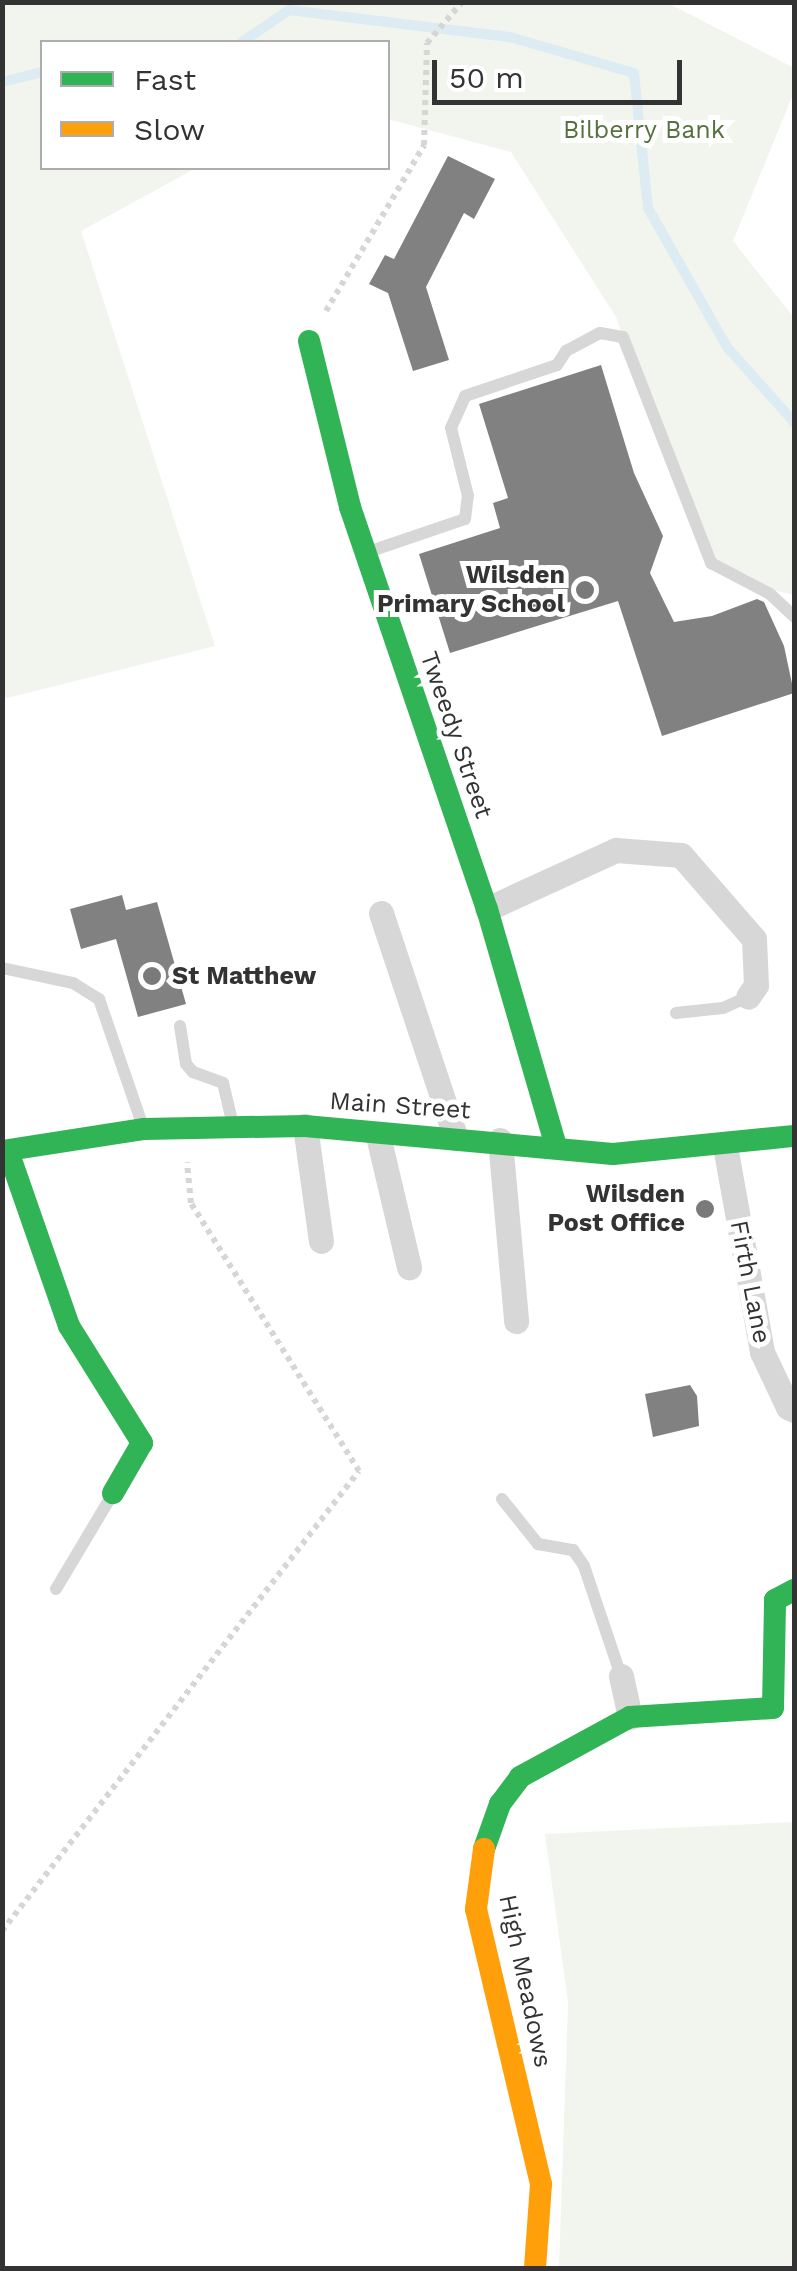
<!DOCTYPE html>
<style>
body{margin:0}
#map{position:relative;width:797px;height:2271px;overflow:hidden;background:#fff;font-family:"Work Sans",sans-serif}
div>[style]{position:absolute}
.green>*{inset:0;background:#f1f5ed}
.stream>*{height:10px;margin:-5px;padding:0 5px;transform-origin:5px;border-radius:5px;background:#ddebf3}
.building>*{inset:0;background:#818181}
.path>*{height:6px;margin-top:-3px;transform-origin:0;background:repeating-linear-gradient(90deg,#d6d6d6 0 5px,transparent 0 10px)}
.lane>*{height:12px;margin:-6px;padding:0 6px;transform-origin:6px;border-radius:6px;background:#d7d7d7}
.street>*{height:25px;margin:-12.5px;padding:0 12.5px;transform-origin:12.5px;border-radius:12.5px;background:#d7d7d7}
.fast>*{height:22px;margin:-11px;padding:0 11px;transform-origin:11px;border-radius:11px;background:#30b455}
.slow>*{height:22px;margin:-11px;padding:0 11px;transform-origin:11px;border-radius:11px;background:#ff9f0a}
.dots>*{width:28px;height:28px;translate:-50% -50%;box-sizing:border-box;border:5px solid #fff;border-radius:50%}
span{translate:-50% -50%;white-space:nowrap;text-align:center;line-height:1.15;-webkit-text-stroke:10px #fff;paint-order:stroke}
.park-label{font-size:25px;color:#56703f}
.poi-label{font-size:25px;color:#333;font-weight:700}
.right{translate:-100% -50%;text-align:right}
.left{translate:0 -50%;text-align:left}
.street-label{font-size:25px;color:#333}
.frame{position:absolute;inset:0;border:5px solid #333;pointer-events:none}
.legend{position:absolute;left:40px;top:40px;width:350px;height:130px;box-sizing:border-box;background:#fff;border:2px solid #adadad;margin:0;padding:12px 18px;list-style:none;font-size:30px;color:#333}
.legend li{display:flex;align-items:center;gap:20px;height:50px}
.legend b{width:50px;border:2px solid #adadad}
.scale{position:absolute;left:432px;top:60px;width:250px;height:45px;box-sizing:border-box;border:5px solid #333;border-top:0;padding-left:12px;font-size:30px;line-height:35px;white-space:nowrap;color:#333;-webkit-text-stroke:8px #fff;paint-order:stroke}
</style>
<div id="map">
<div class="green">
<div style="clip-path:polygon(2px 3px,668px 3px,794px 68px,794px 92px,733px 241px,794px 318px,794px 595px,748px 584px,708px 563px,616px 317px,511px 152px,388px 119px,388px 42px,42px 42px,42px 168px,196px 168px,81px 231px,215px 646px,3px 699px)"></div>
<div style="clip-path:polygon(794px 1822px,794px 2268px,559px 2268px,568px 2002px,545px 1834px)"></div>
</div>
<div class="stream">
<div style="left:242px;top:42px;width:57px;rotate:-34.2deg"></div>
<div style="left:289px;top:10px;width:223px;rotate:7deg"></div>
<div style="left:510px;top:37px;width:129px;rotate:16.2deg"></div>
<div style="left:634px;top:73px;width:136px;rotate:84.1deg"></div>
<div style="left:648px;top:208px;width:160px;rotate:60.4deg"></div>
<div style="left:727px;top:347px;width:101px;rotate:48.2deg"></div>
<div style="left:2px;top:82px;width:41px;rotate:-14deg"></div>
</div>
<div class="building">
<div style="clip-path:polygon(448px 156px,495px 179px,474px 219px,464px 213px,426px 287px,449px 360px,413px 371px,388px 293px,369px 284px,385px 255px,394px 259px)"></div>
<div style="clip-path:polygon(601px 365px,634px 473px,663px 536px,650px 573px,674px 622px,712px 616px,757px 599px,764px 602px,784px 646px,794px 693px,662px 736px,618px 601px,450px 653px,419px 554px,500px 528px,493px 503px,508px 498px,479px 404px)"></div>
<div style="clip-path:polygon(122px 895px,126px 910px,157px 902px,186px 1004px,138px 1017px,116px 939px,81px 949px,70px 909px)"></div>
<div style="clip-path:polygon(690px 1385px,697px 1396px,699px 1426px,653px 1437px,645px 1394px)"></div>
</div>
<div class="path">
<div style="left:326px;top:311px;width:193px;rotate:-59.4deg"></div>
<div style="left:424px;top:145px;width:102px;rotate:-88.3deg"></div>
<div style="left:427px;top:43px;width:54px;rotate:-49.5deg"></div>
<div style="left:2px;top:1931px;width:582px;rotate:-52.19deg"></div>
<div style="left:359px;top:1471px;width:316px;rotate:-122.1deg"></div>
<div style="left:191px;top:1203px;width:41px;rotate:-95.6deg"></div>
</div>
<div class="lane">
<div style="left:368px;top:552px;width:102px;rotate:-18.8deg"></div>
<div style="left:465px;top:519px;width:23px;rotate:-83deg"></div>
<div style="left:468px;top:496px;width:70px;rotate:-104deg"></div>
<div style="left:451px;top:428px;width:35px;rotate:-66deg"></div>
<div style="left:465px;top:396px;width:97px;rotate:-18.6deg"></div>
<div style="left:557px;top:365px;width:17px;rotate:-57deg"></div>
<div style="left:566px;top:351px;width:38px;rotate:-28deg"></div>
<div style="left:600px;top:333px;width:23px;rotate:10deg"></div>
<div style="left:623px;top:337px;width:243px;rotate:68.7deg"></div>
<div style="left:711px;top:563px;width:67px;rotate:27.7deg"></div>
<div style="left:770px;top:594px;width:33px;rotate:43deg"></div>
<div style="left:2px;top:968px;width:73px;rotate:11.9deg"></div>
<div style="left:73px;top:983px;width:31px;rotate:32deg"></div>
<div style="left:99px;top:999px;width:135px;rotate:71deg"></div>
<div style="left:676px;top:1013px;width:47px;rotate:-6.1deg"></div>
<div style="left:723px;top:1008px;width:27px;rotate:-24deg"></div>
<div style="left:180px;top:1026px;width:38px;rotate:81deg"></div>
<div style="left:186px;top:1064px;width:11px;rotate:49deg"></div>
<div style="left:193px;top:1072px;width:32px;rotate:20deg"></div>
<div style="left:223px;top:1083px;width:43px;rotate:76.6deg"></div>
<div style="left:502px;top:1499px;width:58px;rotate:51.3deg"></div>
<div style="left:538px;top:1544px;width:36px;rotate:10deg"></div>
<div style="left:573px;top:1550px;width:19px;rotate:55deg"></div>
<div style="left:584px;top:1566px;width:116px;rotate:71.4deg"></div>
<div style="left:56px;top:1589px;width:109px;rotate:-59.2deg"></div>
</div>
<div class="street">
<div style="left:487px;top:909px;width:142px;rotate:-24.6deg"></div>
<div style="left:616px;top:850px;width:65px;rotate:4.4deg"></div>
<div style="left:681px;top:855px;width:111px;rotate:49deg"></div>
<div style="left:754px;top:939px;width:46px;rotate:87.5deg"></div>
<div style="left:756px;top:985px;width:14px;rotate:124deg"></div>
<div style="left:381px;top:913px;width:237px;rotate:71.6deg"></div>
<div style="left:305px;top:1126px;width:116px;rotate:82.1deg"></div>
<div style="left:378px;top:1136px;width:135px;rotate:76.7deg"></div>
<div style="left:500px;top:1140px;width:182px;rotate:84.9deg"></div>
<div style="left:725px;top:1146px;width:209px;rotate:79.8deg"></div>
<div style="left:762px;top:1352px;width:61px;rotate:64.7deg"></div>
<div style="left:788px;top:1407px;width:7px;rotate:27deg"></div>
<div style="left:621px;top:1676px;width:42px;rotate:77.6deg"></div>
</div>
<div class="fast">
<div style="left:309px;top:341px;width:171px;rotate:76.1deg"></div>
<div style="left:350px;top:507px;width:425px;rotate:71.2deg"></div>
<div style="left:487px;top:909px;width:247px;rotate:73.8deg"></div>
<div style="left:2px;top:1151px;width:144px;rotate:-8.8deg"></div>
<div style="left:144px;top:1129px;width:161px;rotate:-1.1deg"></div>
<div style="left:305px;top:1126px;width:309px;rotate:5.2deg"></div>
<div style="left:613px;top:1154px;width:182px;rotate:-5.7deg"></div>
<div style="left:8px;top:1151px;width:185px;rotate:70.8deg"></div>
<div style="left:69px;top:1326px;width:138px;rotate:58deg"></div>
<div style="left:142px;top:1443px;width:58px;rotate:120.1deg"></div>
<div style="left:484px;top:1849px;width:48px;rotate:-70.4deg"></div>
<div style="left:500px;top:1804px;width:34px;rotate:-53deg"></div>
<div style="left:520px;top:1777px;width:125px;rotate:-28.6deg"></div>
<div style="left:630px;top:1717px;width:143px;rotate:-3.6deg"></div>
<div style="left:773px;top:1708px;width:108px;rotate:-88.9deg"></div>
<div style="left:775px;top:1600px;width:21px;rotate:-28deg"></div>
</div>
<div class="slow">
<div style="left:484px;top:1849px;width:61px;rotate:97.6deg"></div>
<div style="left:476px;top:1909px;width:283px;rotate:76.7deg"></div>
<div style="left:541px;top:2184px;width:84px;rotate:94.1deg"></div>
</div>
<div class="dots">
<div style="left:585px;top:590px;background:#7a7a7a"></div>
<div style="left:152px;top:976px;background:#7a7a7a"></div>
<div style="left:705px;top:1209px;background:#7a7a7a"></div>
</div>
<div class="park-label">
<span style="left:644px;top:130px">Bilberry Bank</span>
</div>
<div class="poi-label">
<span class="right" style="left:565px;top:590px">Wilsden<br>Primary School</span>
<span class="left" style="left:172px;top:976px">St Matthew</span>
<span class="right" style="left:685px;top:1209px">Wilsden<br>Post Office</span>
</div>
<div class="street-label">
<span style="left:456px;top:735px;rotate:71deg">Tweedy Street</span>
<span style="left:400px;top:1106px;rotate:4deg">Main Street</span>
<span style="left:750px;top:1282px;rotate:79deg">Firth Lane</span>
<span style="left:525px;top:1981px;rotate:78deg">High Meadows</span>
</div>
<div class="frame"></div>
<ul class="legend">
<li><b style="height:12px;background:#30b455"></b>Fast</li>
<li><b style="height:12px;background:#ff9f0a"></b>Slow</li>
</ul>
<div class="scale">50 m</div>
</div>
